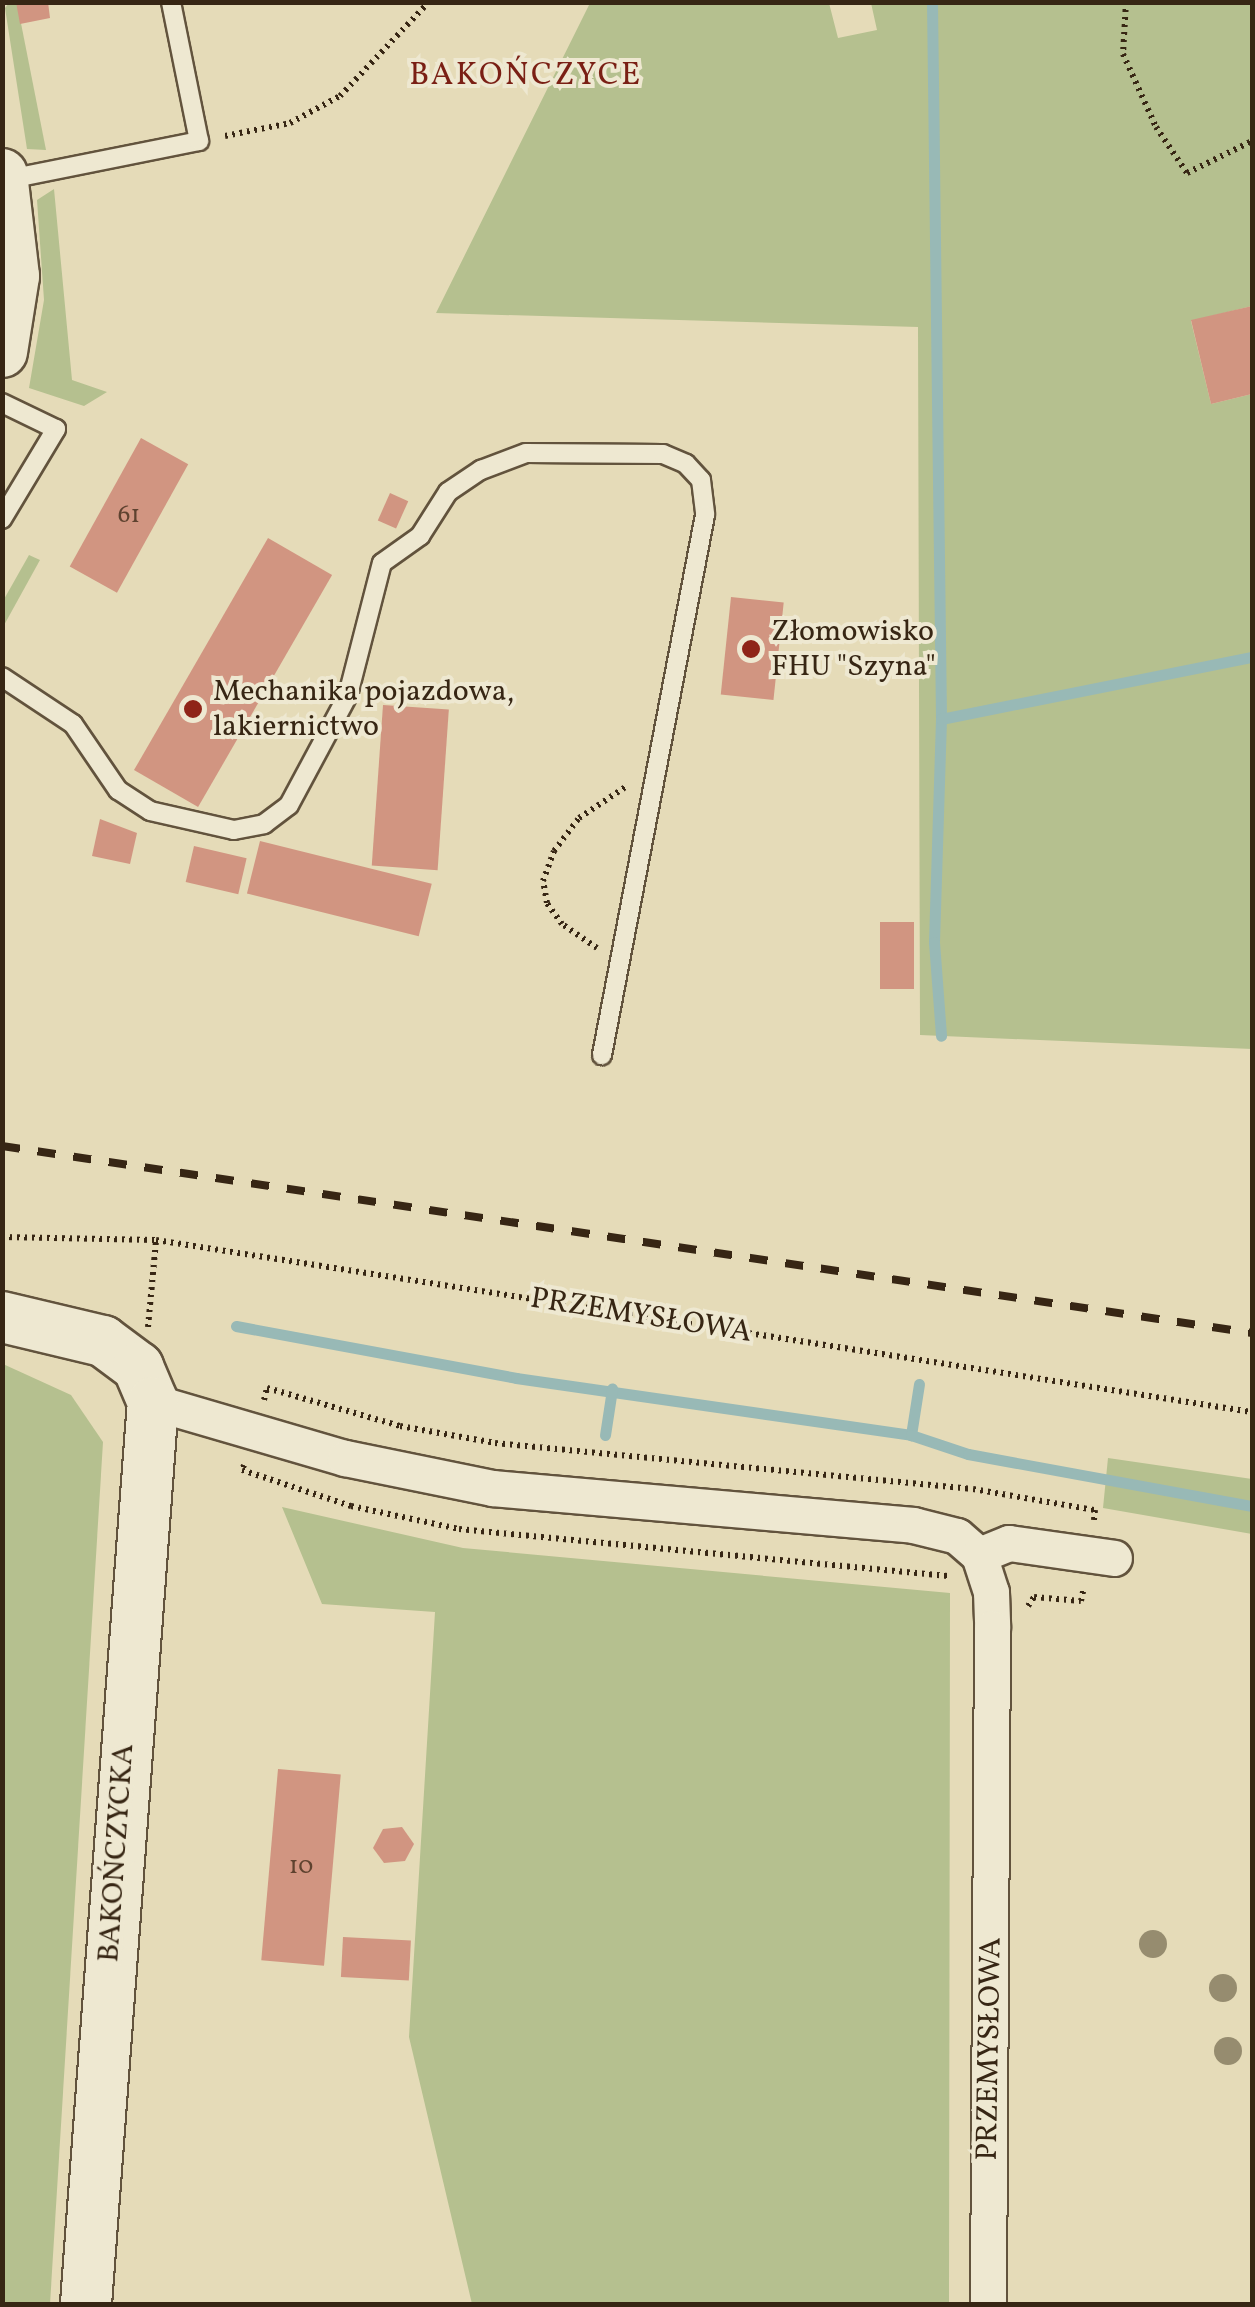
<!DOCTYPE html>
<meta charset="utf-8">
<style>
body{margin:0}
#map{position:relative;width:1255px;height:2307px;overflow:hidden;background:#e5dbb8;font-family:Vollkorn,serif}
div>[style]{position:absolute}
.green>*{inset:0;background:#b5c08f}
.stream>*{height:11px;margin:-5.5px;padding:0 5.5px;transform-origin:5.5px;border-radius:5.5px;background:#98b9b6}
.building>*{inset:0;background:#d19581;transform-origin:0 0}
.path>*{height:6px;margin-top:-3px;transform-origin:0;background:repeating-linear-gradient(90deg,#372614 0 2.5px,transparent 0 7.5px)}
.roads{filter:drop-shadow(2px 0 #62533d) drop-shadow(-2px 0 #62533d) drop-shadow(0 2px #62533d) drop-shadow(0 -2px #62533d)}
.lane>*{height:18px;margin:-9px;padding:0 9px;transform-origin:9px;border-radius:9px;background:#eee8d1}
.street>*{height:35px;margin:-17.5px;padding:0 17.5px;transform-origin:17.5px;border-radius:17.5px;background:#eee8d1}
.secondary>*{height:50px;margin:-25px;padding:0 25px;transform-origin:25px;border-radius:25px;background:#eee8d1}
.rail>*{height:8px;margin-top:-4px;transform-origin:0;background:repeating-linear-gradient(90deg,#372614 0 18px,transparent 0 36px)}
.trees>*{width:28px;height:28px;margin:-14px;border-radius:50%;background:#968c6f}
.dots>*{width:28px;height:28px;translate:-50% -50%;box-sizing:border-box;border:5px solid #eee8d1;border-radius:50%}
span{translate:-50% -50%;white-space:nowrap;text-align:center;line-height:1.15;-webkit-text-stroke:8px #eee8d1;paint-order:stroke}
.number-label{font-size:25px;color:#5e422f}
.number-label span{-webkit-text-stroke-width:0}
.poi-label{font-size:30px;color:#372614}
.left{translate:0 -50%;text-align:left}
.street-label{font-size:30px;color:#372614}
.neighbourhood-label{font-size:32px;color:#7a1f14;letter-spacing:2.5px}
.frame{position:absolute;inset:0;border:5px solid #372614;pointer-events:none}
</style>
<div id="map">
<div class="green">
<div style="clip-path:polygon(9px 3px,17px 3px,46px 150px,27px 149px,5px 8px)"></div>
<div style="clip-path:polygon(590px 3px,829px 3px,838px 38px,877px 30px,871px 3px,1252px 3px,1252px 306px,1191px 321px,1211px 404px,1252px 394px,1252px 1049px,920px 1035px,918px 327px,436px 313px)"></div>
<div style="clip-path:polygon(54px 189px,72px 380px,107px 392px,84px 406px,29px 388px,44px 300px,37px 200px)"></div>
<div style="clip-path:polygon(29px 555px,40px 560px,3px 627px,3px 601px)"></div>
<div style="clip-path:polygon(3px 1364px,71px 1395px,103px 1442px,50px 2304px,3px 2304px)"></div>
<div style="clip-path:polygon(1108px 1458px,1252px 1479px,1252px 1534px,1103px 1508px)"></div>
<div style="clip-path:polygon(282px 1507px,463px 1548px,950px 1593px,949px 2304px,472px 2304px,409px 2037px,435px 1612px,322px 1604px)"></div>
</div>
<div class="stream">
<div style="left:932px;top:2px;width:717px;rotate:89.28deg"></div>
<div style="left:941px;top:719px;width:223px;rotate:91.8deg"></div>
<div style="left:934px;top:942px;width:94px;rotate:85.7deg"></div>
<div style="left:941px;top:719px;width:317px;rotate:-11.3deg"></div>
<div style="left:236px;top:1326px;width:285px;rotate:10.5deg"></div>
<div style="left:516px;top:1378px;width:399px;rotate:8.2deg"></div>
<div style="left:919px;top:1384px;width:52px;rotate:98.9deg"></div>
<div style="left:911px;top:1435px;width:60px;rotate:18.4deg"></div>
<div style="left:968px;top:1454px;width:289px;rotate:10.4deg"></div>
<div style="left:605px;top:1435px;width:47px;rotate:-81.3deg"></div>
</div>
<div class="building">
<div style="clip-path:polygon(16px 2px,48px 2px,50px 18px,20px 24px)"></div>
<div style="clip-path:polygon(1252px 306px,1252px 394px,1211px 404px,1191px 320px)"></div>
<div style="left:141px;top:438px;width:54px;height:147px;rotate:29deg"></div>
<div style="left:390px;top:493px;width:20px;height:30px;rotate:24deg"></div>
<div style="left:268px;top:538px;width:74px;height:268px;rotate:30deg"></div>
<div style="left:731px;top:597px;width:53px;height:98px;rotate:6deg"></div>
<div style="left:383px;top:705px;width:66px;height:161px;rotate:4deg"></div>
<div style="clip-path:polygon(100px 819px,137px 833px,130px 864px,92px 856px)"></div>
<div style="left:260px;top:841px;width:177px;height:54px;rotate:14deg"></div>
<div style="left:194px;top:846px;width:54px;height:37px;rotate:13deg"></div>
<div style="left:880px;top:922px;width:34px;height:67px"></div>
<div style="left:278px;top:1769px;width:63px;height:192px;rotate:5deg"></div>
<div style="clip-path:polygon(402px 1827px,414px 1844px,405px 1861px,384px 1863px,373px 1848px,383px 1829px)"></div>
<div style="left:343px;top:1937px;width:68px;height:40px;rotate:3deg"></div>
</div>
<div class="path">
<div style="left:1126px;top:2px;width:52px;rotate:93.3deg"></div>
<div style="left:1123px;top:54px;width:80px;rotate:65.7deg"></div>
<div style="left:1156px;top:127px;width:55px;rotate:56deg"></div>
<div style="left:1187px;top:173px;width:72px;rotate:-26.2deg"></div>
<div style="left:225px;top:136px;width:66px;rotate:-11.3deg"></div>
<div style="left:290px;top:123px;width:57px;rotate:-28.4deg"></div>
<div style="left:340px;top:96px;width:129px;rotate:-46.6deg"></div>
<div style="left:597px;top:948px;width:42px;rotate:-145.6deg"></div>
<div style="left:562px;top:924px;width:26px;rotate:-126deg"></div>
<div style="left:547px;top:903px;width:22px;rotate:-100deg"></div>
<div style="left:543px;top:881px;width:32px;rotate:-70deg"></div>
<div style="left:554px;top:851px;width:41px;rotate:-52.9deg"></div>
<div style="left:579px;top:818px;width:58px;rotate:-33.7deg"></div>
<div style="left:2px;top:1237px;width:154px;rotate:1.1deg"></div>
<div style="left:148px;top:1327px;width:87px;rotate:-84.7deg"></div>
<div style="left:156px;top:1240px;width:1109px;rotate:8.92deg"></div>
<div style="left:264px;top:1400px;width:12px;rotate:-76deg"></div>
<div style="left:267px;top:1388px;width:138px;rotate:15.9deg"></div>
<div style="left:400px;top:1426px;width:97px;rotate:10.1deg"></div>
<div style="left:495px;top:1443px;width:480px;rotate:5.5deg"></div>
<div style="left:973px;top:1489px;width:124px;rotate:9.8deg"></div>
<div style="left:1095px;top:1510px;width:10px;rotate:96deg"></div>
<div style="left:244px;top:1465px;width:5px;rotate:112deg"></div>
<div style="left:242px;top:1470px;width:115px;rotate:18.3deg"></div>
<div style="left:351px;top:1506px;width:110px;rotate:12deg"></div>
<div style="left:459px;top:1529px;width:491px;rotate:5.5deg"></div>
<div style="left:1028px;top:1606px;width:11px;rotate:-56deg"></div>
<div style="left:1034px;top:1597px;width:47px;rotate:4.9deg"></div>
<div style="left:1081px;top:1601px;width:14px;rotate:-78deg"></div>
</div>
<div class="roads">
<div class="lane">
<div style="left:4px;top:180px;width:199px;rotate:-11.3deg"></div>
<div style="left:199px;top:141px;width:142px;rotate:-101.4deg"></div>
<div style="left:2px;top:403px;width:60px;rotate:25.7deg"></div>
<div style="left:56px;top:429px;width:105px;rotate:121deg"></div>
<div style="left:2px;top:677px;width:85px;rotate:33.5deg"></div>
<div style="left:73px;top:724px;width:80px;rotate:55.7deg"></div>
<div style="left:118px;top:790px;width:38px;rotate:33deg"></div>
<div style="left:150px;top:811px;width:86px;rotate:12.7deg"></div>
<div style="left:234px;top:830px;width:31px;rotate:-11deg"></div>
<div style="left:264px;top:824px;width:31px;rotate:-37deg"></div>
<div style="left:289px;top:805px;width:125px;rotate:-61.8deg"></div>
<div style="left:348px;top:695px;width:136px;rotate:-75.6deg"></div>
<div style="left:382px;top:563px;width:47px;rotate:-35.4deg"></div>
<div style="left:420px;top:536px;width:52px;rotate:-57.5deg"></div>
<div style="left:448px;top:492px;width:40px;rotate:-34deg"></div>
<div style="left:481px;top:470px;width:48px;rotate:-20.7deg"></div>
<div style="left:526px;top:453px;width:137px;rotate:0.4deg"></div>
<div style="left:663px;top:454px;width:25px;rotate:23deg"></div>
<div style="left:686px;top:464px;width:22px;rotate:47deg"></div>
<div style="left:701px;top:480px;width:35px;rotate:83deg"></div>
<div style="left:705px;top:515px;width:550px;rotate:100.8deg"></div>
</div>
<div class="street">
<div style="left:153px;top:1402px;width:200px;rotate:16.3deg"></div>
<div style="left:345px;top:1458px;width:150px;rotate:11.5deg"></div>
<div style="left:492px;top:1488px;width:423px;rotate:5deg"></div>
<div style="left:913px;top:1525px;width:45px;rotate:14deg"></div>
<div style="left:957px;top:1536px;width:29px;rotate:41deg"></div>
<div style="left:979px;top:1555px;width:32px;rotate:-22deg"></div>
<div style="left:1009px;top:1543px;width:106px;rotate:8.1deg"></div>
<div style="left:979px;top:1555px;width:39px;rotate:72deg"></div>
<div style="left:991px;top:1592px;width:36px;rotate:88deg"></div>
<div style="left:992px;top:1628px;width:676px;rotate:90.34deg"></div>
</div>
<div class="secondary">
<div style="left:2px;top:174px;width:103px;rotate:83.3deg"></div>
<div style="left:14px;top:276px;width:77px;rotate:99deg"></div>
<div style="left:2px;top:1317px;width:104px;rotate:13.4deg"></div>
<div style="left:103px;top:1341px;width:44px;rotate:36.6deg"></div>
<div style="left:138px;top:1367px;width:38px;rotate:67deg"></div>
<div style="left:153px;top:1402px;width:904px;rotate:94.25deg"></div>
</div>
</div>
<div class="rail">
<div style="left:2px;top:1146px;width:1264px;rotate:8.51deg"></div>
</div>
<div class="trees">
<div style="left:1153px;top:1944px"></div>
<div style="left:1223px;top:1988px"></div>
<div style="left:1228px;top:2051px"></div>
</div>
<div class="dots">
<div style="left:751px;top:649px;background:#8f2418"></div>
<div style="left:193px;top:709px;background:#8f2418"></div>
</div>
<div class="number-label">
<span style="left:129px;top:516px">61</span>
<span style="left:301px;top:1867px">10</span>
</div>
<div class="poi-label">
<span class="left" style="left:771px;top:649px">Złomowisko<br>FHU "Szyna"</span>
<span class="left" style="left:213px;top:709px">Mechanika pojazdowa,<br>lakiernictwo</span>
</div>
<div class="street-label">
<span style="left:641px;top:1316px;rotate:9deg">PRZEMYSŁOWA</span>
<span style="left:117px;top:1853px;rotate:-86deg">BAKOŃCZYCKA</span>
<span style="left:990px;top:2049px;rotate:-89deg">PRZEMYSŁOWA</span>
</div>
<div class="neighbourhood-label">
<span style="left:526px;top:76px">BAKOŃCZYCE</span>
</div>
<div class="frame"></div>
</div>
